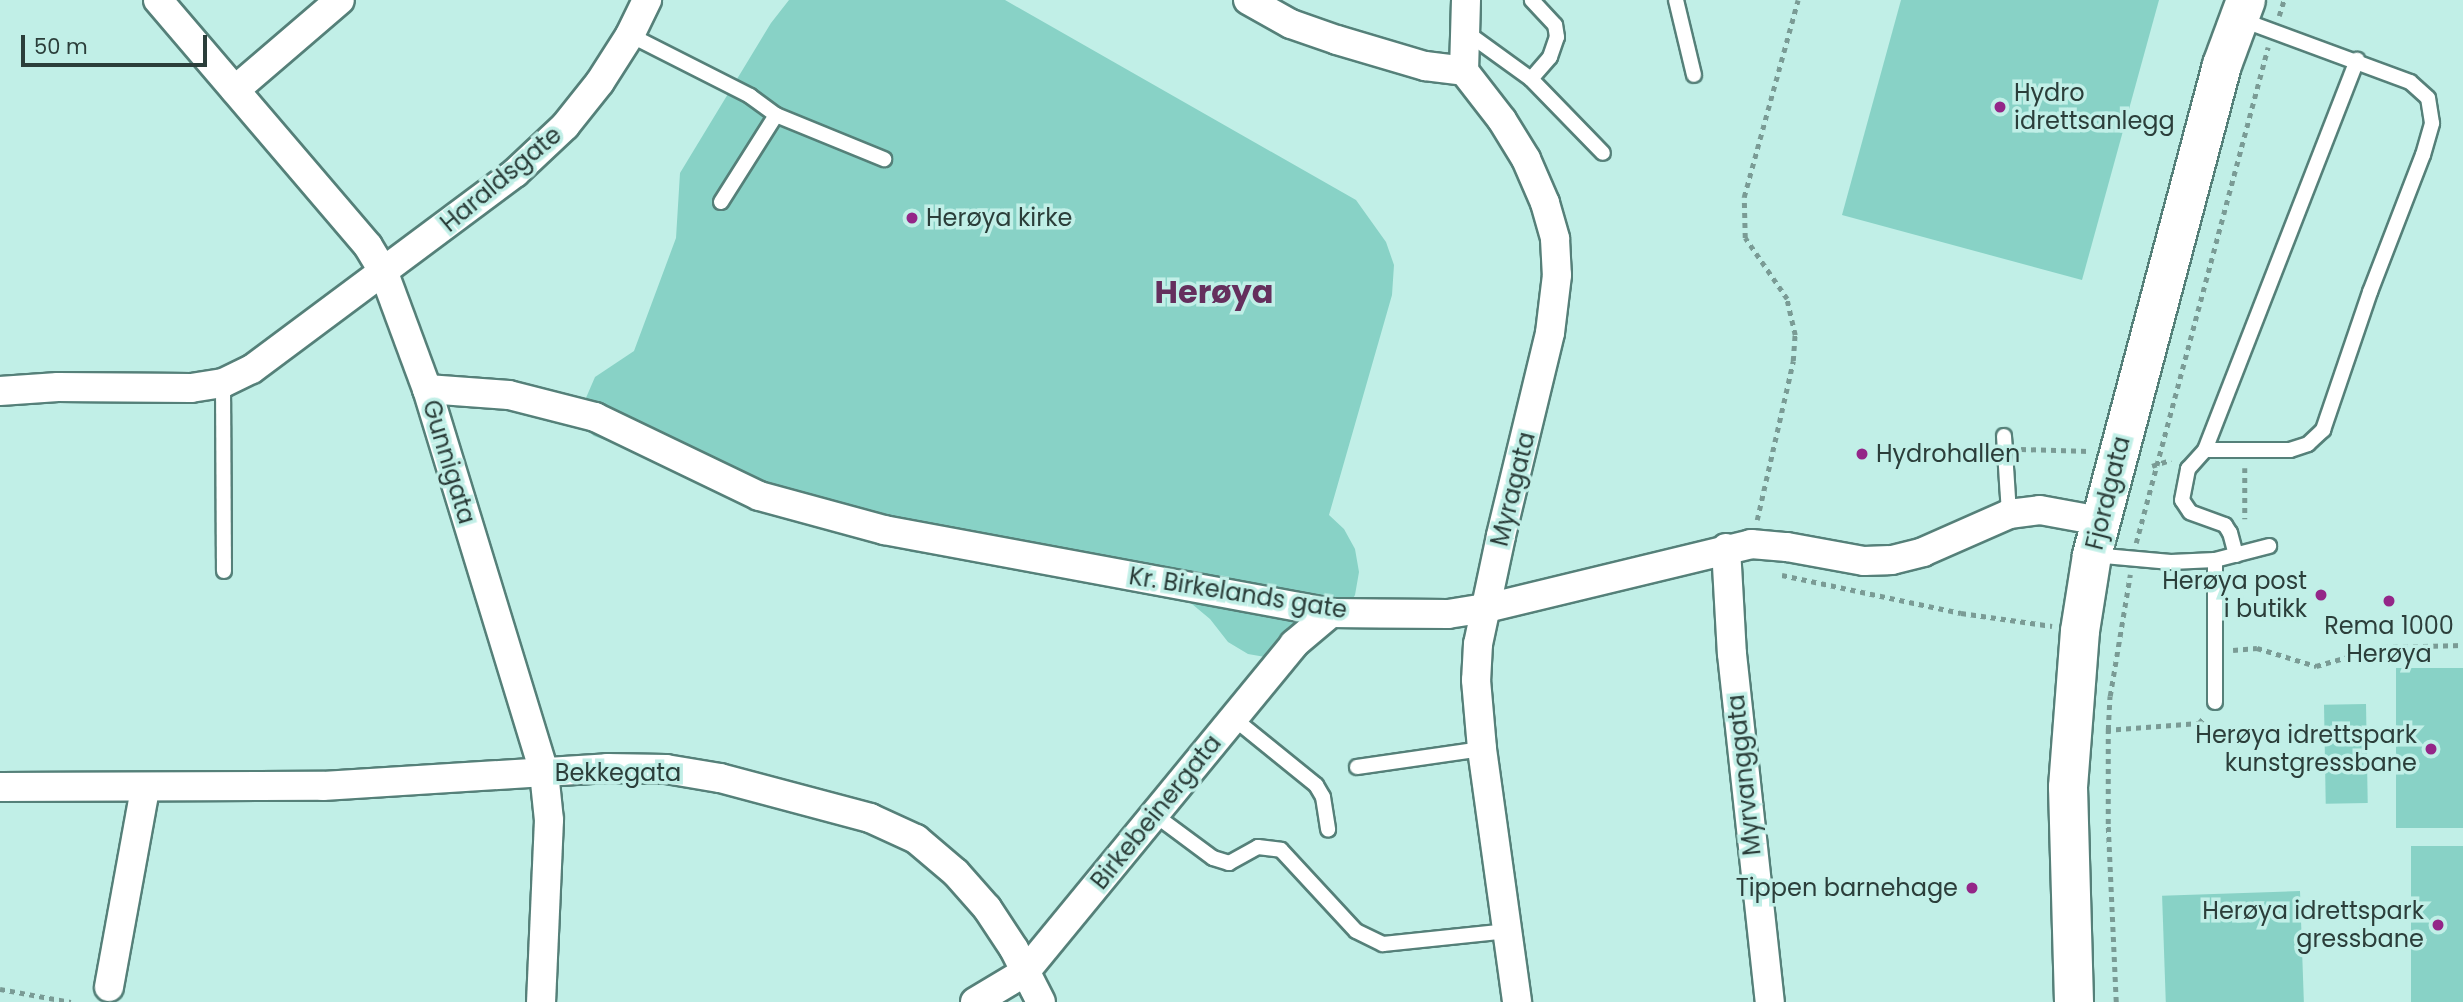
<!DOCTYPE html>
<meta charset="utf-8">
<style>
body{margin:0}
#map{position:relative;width:2463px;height:1002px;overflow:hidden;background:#c1efe7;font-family:Poppins,sans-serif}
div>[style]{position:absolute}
.green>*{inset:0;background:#88d2c6;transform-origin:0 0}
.path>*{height:4.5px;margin-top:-2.25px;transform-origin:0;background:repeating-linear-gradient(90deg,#7a9b95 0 5px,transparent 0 10px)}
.roads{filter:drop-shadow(2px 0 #558079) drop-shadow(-2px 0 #558079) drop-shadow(0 2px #558079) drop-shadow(0 -2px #558079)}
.lane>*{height:14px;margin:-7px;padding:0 7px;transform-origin:7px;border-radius:7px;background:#fff}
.street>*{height:28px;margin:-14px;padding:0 14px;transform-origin:14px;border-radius:14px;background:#fff}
.secondary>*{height:38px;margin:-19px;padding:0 19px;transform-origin:19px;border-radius:19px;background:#fff}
.dots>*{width:19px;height:19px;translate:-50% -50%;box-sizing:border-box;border:4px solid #c1efe7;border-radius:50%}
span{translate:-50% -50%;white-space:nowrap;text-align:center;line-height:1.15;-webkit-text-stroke:7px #c1efe7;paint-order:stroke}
.poi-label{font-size:24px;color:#2b3e3a}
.left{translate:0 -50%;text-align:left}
.right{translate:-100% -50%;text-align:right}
.street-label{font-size:24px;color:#2b3e3a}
.district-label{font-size:32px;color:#652f5d;font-weight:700}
.scale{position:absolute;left:21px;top:35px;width:186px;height:32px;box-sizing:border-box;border:4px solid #2b3e3a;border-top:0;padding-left:9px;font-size:21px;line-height:24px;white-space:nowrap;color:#2b3e3a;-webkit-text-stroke:5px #c1efe7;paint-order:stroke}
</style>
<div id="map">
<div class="green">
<div style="clip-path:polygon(789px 0,1005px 0,1356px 200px,1386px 242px,1394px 265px,1392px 295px,1329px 515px,1344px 529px,1355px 549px,1359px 572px,1355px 595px,1343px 615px,1271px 658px,1248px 654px,1228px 642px,1210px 619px,1174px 589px,911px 552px,594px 436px,576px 421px,595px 377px,634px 351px,676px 238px,680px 173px,771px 23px)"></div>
<div style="clip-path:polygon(1901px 0,2159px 0,2082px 280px,1842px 215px)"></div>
<div style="left:2463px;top:668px;width:160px;height:67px;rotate:90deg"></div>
<div style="left:2366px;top:704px;width:99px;height:42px;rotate:89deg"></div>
<div style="left:2463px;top:846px;width:156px;height:52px;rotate:90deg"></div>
<div style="left:2300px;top:891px;width:111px;height:138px;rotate:88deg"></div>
</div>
<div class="path">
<div style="left:2279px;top:16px;width:17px;rotate:-73deg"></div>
<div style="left:2021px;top:449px;width:68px;rotate:1.7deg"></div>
<div style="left:2152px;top:466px;width:20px;rotate:-18deg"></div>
<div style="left:2245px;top:468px;width:51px;rotate:90deg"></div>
<div style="left:1757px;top:520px;width:163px;rotate:-77.2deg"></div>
<div style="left:1793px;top:361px;width:26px;rotate:-86deg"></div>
<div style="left:1795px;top:335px;width:37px;rotate:-103deg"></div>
<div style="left:1787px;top:299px;width:74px;rotate:-124.5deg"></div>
<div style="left:1745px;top:238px;width:41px;rotate:-91.4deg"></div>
<div style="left:1744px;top:197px;width:204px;rotate:-74.7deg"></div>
<div style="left:2136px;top:543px;width:513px;rotate:-75.1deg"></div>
<div style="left:1782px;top:575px;width:183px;rotate:12deg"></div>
<div style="left:1961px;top:613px;width:92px;rotate:8.1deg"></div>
<div style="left:2233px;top:650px;width:24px;rotate:-5deg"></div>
<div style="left:2257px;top:648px;width:62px;rotate:17deg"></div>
<div style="left:2316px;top:666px;width:70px;rotate:-15.8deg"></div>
<div style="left:2383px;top:647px;width:80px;rotate:-1.4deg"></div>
<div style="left:2106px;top:730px;width:93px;rotate:-4.3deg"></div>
<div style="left:2199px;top:723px;width:9px;rotate:-49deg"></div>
<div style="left:0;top:989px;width:72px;rotate:10.4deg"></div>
<div style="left:2116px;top:1002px;width:178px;rotate:-92.6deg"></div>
<div style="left:2108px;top:824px;width:94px;rotate:-90deg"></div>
<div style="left:2108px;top:730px;width:34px;rotate:-87deg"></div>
<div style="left:2110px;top:696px;width:123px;rotate:-80.6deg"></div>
</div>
<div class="roads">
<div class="lane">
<div style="left:1676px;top:0;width:77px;rotate:76.5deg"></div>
<div style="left:1466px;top:32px;width:80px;rotate:35.9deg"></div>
<div style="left:1531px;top:79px;width:103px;rotate:45.8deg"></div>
<div style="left:630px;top:35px;width:135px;rotate:26.9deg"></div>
<div style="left:750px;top:96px;width:32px;rotate:36deg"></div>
<div style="left:776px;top:115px;width:117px;rotate:22.2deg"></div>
<div style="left:1531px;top:79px;width:29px;rotate:-49deg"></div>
<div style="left:1550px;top:57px;width:21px;rotate:-71deg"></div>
<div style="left:1557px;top:37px;width:12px;rotate:-99deg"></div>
<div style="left:1555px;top:25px;width:34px;rotate:-133deg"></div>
<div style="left:721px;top:202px;width:103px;rotate:-57.7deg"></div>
<div style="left:223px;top:383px;width:188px;rotate:89.7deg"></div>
<div style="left:2004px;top:436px;width:78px;rotate:86.3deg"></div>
<div style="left:2205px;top:450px;width:85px"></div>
<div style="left:2290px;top:450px;width:19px;rotate:-18deg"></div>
<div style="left:2308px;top:444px;width:21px;rotate:-43deg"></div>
<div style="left:2323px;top:430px;width:146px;rotate:-71.2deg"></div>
<div style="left:2370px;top:292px;width:147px;rotate:-68.9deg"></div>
<div style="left:2423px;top:155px;width:33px;rotate:-74deg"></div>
<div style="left:2432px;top:123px;width:25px;rotate:-99deg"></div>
<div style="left:2428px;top:98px;width:24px;rotate:-138deg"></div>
<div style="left:2410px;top:82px;width:179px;rotate:-159.7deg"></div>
<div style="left:2093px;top:555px;width:78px;rotate:5.1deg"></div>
<div style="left:2171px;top:562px;width:44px;rotate:-2.6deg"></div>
<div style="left:2215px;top:560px;width:56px;rotate:-14.5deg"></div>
<div style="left:2236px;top:555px;width:23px;rotate:-105deg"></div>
<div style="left:2230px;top:533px;width:9px;rotate:-122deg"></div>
<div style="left:2225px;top:525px;width:37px;rotate:-160deg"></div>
<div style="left:2190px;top:512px;width:14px;rotate:-124deg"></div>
<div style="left:2182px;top:500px;width:32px;rotate:-79deg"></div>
<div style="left:2188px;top:469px;width:25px;rotate:-48deg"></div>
<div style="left:2205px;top:450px;width:419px;rotate:-68.7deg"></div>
<div style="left:2215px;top:702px;width:142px;rotate:-90deg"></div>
<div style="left:1232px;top:717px;width:108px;rotate:39deg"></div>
<div style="left:1316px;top:785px;width:14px;rotate:60deg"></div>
<div style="left:1323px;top:797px;width:33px;rotate:81deg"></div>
<div style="left:1357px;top:767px;width:126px;rotate:-8.2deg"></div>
<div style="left:1155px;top:815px;width:72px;rotate:36.6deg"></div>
<div style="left:1213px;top:858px;width:17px;rotate:17deg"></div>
<div style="left:1229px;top:863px;width:33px;rotate:-29deg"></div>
<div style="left:1258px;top:847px;width:23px;rotate:7deg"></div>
<div style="left:1281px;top:850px;width:110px;rotate:47.2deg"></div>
<div style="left:1356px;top:931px;width:30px;rotate:26deg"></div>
<div style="left:1383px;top:944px;width:126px;rotate:-5.9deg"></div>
</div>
<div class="street">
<div style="left:158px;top:0;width:323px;rotate:49.5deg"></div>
<div style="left:368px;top:246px;width:31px;rotate:59deg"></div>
<div style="left:384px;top:273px;width:124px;rotate:69.7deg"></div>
<div style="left:427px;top:389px;width:400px;rotate:73deg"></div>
<div style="left:544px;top:772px;width:48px;rotate:84.1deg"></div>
<div style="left:549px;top:820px;width:182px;rotate:92.5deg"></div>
<div style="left:1248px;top:0;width:49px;rotate:29.2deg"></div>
<div style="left:1291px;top:24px;width:49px;rotate:19.2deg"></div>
<div style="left:1337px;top:40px;width:92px;rotate:16.5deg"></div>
<div style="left:1425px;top:66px;width:39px;rotate:7deg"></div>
<div style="left:1466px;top:0;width:71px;rotate:91.6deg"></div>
<div style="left:1464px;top:71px;width:62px;rotate:52.2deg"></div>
<div style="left:1502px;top:120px;width:46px;rotate:58.4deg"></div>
<div style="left:1526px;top:159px;width:48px;rotate:66.6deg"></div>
<div style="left:1545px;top:203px;width:37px;rotate:74deg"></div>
<div style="left:1555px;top:239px;width:36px;rotate:87deg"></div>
<div style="left:1557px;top:275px;width:58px;rotate:96.9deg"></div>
<div style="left:1550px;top:333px;width:209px;rotate:103.6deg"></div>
<div style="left:1501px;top:536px;width:110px;rotate:102deg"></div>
<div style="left:1478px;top:644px;width:36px;rotate:93deg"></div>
<div style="left:1476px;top:680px;width:69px;rotate:85deg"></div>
<div style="left:1482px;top:749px;width:255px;rotate:82.1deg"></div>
<div style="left:235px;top:90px;width:138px;rotate:-40.6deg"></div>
<div style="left:427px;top:389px;width:82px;rotate:4.2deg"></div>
<div style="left:509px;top:395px;width:89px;rotate:14.3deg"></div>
<div style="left:595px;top:417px;width:182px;rotate:25.7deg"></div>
<div style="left:759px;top:496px;width:130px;rotate:15.2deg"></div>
<div style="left:884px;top:530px;width:455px;rotate:10.5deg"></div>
<div style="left:1331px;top:613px;width:117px;rotate:0.5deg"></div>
<div style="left:1448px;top:614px;width:39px;rotate:-9deg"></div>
<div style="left:1487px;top:608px;width:272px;rotate:-13.6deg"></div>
<div style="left:1751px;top:544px;width:36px;rotate:5deg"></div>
<div style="left:1787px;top:547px;width:78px;rotate:10.3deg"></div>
<div style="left:1864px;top:561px;width:28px;rotate:-2deg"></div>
<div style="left:1892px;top:560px;width:32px;rotate:-14deg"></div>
<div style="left:1923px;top:552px;width:94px;rotate:-23.8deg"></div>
<div style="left:2009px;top:514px;width:31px;rotate:-7deg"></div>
<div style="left:2040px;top:510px;width:61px;rotate:10.4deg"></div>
<div style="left:0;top:391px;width:58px;rotate:-3.9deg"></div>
<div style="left:58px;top:387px;width:133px;rotate:0.4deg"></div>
<div style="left:191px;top:388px;width:32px;rotate:-9deg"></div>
<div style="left:223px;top:383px;width:32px;rotate:-26deg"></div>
<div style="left:252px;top:369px;width:328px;rotate:-36.7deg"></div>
<div style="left:515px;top:173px;width:69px;rotate:-43.2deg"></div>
<div style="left:565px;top:126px;width:56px;rotate:-51.5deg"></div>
<div style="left:600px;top:82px;width:56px;rotate:-57.4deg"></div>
<div style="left:630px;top:35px;width:39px;rotate:-64deg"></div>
<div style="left:1726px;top:548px;width:106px;rotate:86.8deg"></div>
<div style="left:1732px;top:654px;width:350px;rotate:83.8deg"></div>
<div style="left:0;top:787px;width:323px;rotate:-0.2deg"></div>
<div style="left:323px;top:786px;width:285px;rotate:-3.6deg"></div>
<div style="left:607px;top:768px;width:59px;rotate:1deg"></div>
<div style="left:666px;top:769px;width:55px;rotate:9.5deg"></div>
<div style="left:720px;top:778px;width:155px;rotate:14.9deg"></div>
<div style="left:870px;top:818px;width:51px;rotate:24.5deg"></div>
<div style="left:916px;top:839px;width:52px;rotate:40.4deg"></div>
<div style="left:956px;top:873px;width:47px;rotate:48.5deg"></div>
<div style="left:987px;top:908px;width:49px;rotate:56.6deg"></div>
<div style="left:1014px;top:949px;width:59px;rotate:63deg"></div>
<div style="left:109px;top:987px;width:201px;rotate:-79.7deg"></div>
<div style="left:975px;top:1002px;width:58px;rotate:-31deg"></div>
<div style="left:1025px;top:972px;width:424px;rotate:-50.6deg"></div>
<div style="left:1294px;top:644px;width:48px;rotate:-40deg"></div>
</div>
<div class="secondary">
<div style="left:2074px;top:1002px;width:215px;rotate:-91.6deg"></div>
<div style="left:2068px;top:787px;width:156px;rotate:-85.6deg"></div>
<div style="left:2080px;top:631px;width:77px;rotate:-81deg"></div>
<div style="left:2092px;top:555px;width:507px;rotate:-75.14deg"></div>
<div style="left:2222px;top:65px;width:69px;rotate:-69.7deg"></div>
</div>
</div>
<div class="dots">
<div style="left:2000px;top:107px;background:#942688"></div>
<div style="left:912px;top:218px;background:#942688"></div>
<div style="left:1862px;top:454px;background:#942688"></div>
<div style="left:2321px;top:595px;background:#942688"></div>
<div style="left:2389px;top:601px;background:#942688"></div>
<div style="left:2431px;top:749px;background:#942688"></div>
<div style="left:1972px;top:888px;background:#942688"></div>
<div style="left:2438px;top:925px;background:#942688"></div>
</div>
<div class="poi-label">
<span class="left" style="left:2014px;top:107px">Hydro<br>idrettsanlegg</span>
<span class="left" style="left:926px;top:218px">Herøya kirke</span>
<span class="left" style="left:1876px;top:454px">Hydrohallen</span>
<span class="right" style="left:2307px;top:595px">Herøya post<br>i butikk</span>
<span style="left:2389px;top:640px">Rema 1000<br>Herøya</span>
<span class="right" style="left:2417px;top:749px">Herøya idrettspark<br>kunstgressbane</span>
<span class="right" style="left:1958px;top:888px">Tippen barnehage</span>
<span class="right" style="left:2424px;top:925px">Herøya idrettspark<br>gressbane</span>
</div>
<div class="street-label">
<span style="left:501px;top:179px;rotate:-40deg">Haraldsgate</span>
<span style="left:449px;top:462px;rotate:73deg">Gunnigata</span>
<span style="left:1513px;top:489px;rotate:-76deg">Myragata</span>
<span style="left:2108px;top:493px;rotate:-76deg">Fjordgata</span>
<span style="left:1238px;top:593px;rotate:9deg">Kr. Birkelands gate</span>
<span style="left:618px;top:773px">Bekkegata</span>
<span style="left:1744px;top:775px;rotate:-96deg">Myrvanggata</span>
<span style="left:1156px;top:812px;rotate:-51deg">Birkebeinergata</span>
</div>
<div class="district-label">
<span style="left:1214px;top:292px">Herøya</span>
</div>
<div class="scale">50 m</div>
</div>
